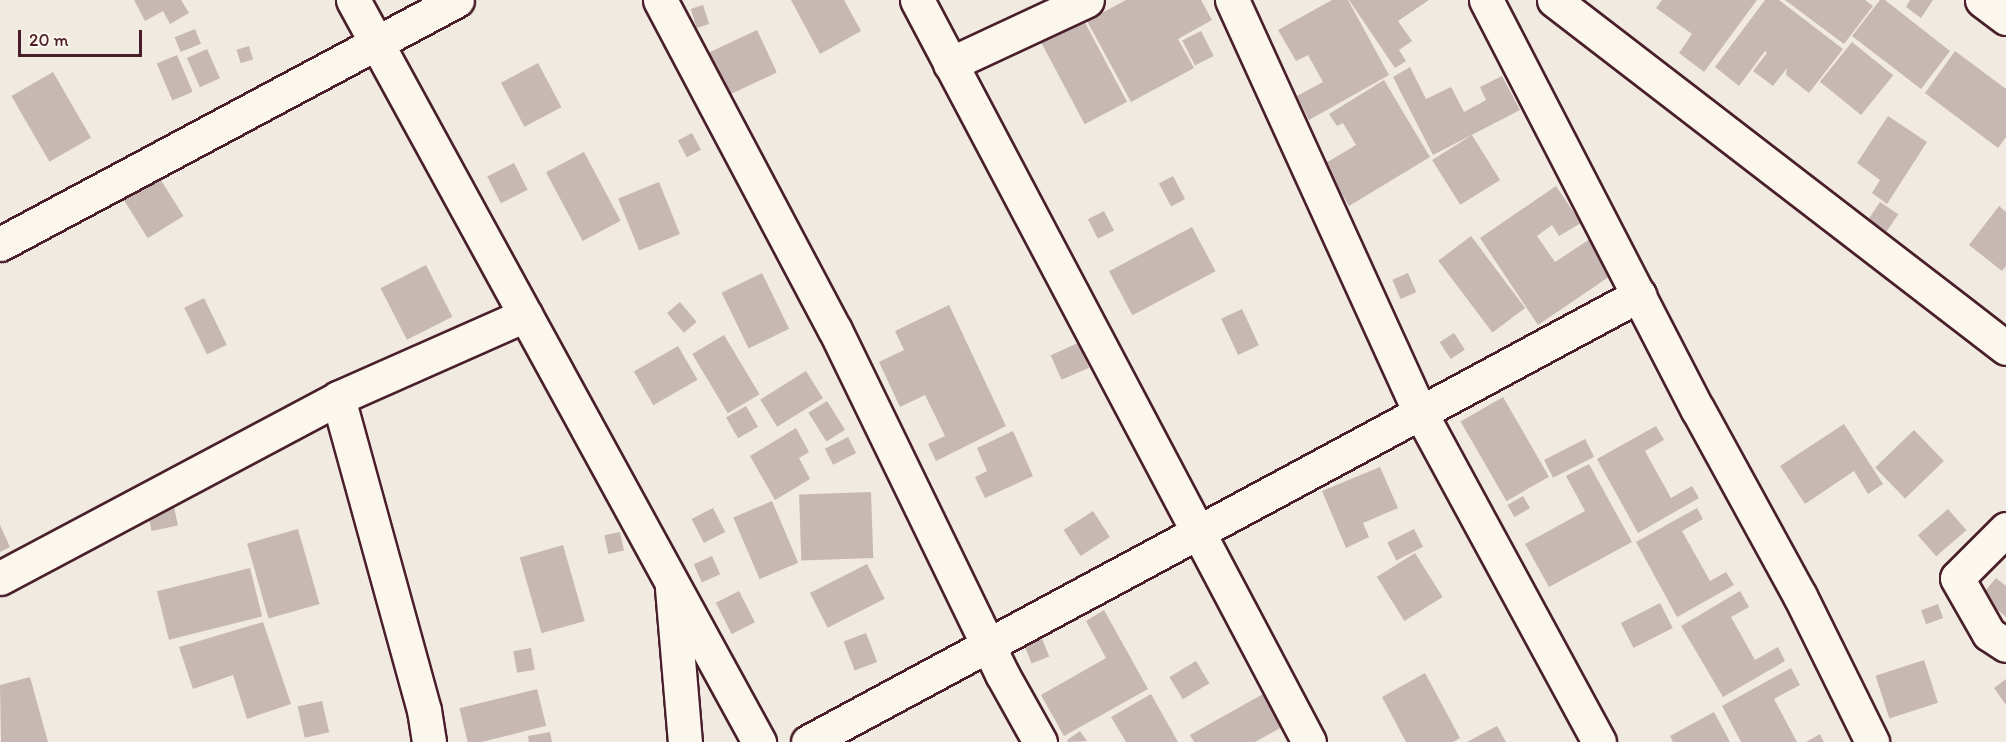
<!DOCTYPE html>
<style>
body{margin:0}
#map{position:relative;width:2006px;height:742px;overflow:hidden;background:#f0eae0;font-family:Itim,sans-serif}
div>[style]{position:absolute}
.building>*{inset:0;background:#c8b8b3;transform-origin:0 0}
.roads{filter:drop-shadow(2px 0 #4a1f2b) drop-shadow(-2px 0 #4a1f2b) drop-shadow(0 2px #4a1f2b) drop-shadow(0 -2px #4a1f2b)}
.minor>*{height:33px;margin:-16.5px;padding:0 16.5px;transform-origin:16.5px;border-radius:16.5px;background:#fbf7ec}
span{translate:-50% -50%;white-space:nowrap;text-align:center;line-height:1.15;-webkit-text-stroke:4.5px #fbf7ec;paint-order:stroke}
.scale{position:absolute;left:18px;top:30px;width:124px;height:27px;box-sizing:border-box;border:3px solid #4a1f2b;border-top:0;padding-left:8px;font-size:18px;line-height:21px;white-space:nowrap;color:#4a1f2b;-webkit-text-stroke:4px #fbf7ec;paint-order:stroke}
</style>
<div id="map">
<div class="building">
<div style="clip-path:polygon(134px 0,181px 0,189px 13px,170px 24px,163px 11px,145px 21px)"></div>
<div style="clip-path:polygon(791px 0,844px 0,861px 31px,820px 54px)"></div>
<div style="clip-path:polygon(1126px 0,1201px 0,1212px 20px,1178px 39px,1194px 68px,1131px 102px,1087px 21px)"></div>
<div style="clip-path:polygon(1332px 0,1348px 0,1389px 75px,1309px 120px,1297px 96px,1323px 82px,1308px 55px,1296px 61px,1278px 30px)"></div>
<div style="clip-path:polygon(1349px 0,1429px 0,1398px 21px,1412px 41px,1399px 50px,1406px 61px,1395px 68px)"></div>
<div style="clip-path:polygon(1662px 0,1757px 0,1704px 72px,1679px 53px,1692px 34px,1656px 8px)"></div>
<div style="clip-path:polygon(1765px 0,1779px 0,1843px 49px,1809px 93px,1786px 75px,1787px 68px,1773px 86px,1753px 71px,1767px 53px,1765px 51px,1739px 86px,1715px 67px)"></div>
<div style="clip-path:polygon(1785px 0,1865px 0,1873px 6px,1844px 44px)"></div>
<div style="clip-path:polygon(1880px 0,1885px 0,1950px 51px,1921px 89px,1852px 36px)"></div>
<div style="clip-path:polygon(1910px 0,1933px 0,1921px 18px,1906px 7px)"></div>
<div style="left:703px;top:5px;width:20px;height:13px;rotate:72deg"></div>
<div style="left:1082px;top:17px;width:96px;height:48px;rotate:62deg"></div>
<div style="left:195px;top:29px;width:16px;height:22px;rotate:68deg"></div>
<div style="left:757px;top:30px;width:47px;height:56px;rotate:65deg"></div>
<div style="left:1201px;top:31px;width:28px;height:21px;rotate:63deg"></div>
<div style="left:1852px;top:42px;width:53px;height:51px;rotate:39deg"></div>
<div style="left:249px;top:46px;width:14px;height:13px;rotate:73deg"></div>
<div style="left:207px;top:49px;width:32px;height:22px;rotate:66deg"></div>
<div style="clip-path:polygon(1955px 51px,2006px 89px,2006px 137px,1998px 148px,1925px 93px)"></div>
<div style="left:177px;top:55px;width:40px;height:22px;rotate:67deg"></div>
<div style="left:538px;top:63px;width:50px;height:42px;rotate:62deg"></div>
<div style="clip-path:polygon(1410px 67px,1426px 99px,1451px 87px,1464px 112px,1486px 100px,1480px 87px,1502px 76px,1520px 110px,1433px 155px,1393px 77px)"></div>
<div style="left:53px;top:72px;width:76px;height:48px;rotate:60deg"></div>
<div style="clip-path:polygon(1384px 80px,1430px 157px,1349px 206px,1324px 164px,1356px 145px,1343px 123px,1337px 126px,1329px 114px)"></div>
<div style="clip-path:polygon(1888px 116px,1927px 142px,1887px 204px,1872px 193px,1880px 180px,1857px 163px)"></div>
<div style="left:692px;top:133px;width:19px;height:16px;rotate:62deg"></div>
<div style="left:1472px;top:135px;width:53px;height:47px;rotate:58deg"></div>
<div style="left:584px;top:152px;width:78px;height:43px;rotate:62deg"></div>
<div style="left:514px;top:163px;width:30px;height:30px;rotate:63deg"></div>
<div style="left:1173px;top:176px;width:26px;height:16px;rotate:62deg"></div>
<div style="left:159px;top:177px;width:46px;height:42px;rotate:58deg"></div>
<div style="left:659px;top:182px;width:56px;height:44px;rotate:68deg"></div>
<div style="clip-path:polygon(1556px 186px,1581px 223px,1559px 236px,1552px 225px,1537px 236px,1555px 262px,1593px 237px,1616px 272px,1538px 325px,1480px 238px)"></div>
<div style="left:1880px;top:202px;width:22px;height:21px;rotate:34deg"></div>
<div style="clip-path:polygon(1999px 206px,2006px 212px,2006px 266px,2002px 271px,1969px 245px)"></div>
<div style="left:1104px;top:211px;width:22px;height:18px;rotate:63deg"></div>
<div style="left:1192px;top:227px;width:50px;height:94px;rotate:62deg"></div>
<div style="left:1471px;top:236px;width:90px;height:41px;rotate:53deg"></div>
<div style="left:426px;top:265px;width:58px;height:51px;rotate:63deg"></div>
<div style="left:762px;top:273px;width:62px;height:45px;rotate:64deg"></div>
<div style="left:1408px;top:273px;width:21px;height:17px;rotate:67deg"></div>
<div style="left:204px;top:298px;width:52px;height:22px;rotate:64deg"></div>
<div style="left:680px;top:302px;width:26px;height:17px;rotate:50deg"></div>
<div style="clip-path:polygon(949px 305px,1006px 426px,936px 461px,928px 444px,945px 436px,925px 395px,900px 407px,879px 362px,904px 350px,895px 331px)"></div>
<div style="left:1242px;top:309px;width:40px;height:23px;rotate:65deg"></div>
<div style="left:1454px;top:333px;width:20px;height:17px;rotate:57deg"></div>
<div style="left:724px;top:335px;width:69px;height:37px;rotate:59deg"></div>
<div style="left:1078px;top:343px;width:27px;height:30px;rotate:66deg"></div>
<div style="left:678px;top:346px;width:39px;height:51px;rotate:60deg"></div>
<div style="left:806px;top:371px;width:32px;height:54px;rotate:58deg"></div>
<div style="left:1503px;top:397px;width:92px;height:49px;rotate:60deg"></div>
<div style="left:827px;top:401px;width:34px;height:22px;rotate:58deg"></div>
<div style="left:746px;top:406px;width:24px;height:23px;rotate:60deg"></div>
<div style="clip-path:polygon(1844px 424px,1883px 484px,1868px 494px,1854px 471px,1805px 504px,1780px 466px)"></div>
<div style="clip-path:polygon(1656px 426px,1664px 440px,1645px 451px,1671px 498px,1692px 486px,1699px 498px,1638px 533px,1597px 459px)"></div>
<div style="clip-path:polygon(796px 428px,809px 452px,799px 458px,810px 479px,775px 500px,750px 456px)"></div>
<div style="left:1914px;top:430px;width:43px;height:54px;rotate:46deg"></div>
<div style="clip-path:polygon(1013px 431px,1033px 476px,985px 498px,975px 477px,987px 471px,977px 448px)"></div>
<div style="left:848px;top:437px;width:18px;height:26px;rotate:63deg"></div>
<div style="left:1585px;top:439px;width:20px;height:46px;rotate:63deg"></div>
<div style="clip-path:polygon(1589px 464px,1632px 542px,1549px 587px,1525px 544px,1585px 511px,1566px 476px)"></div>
<div style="clip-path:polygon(1380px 467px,1398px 508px,1363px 523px,1369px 537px,1346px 548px,1322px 491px)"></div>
<div style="left:871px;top:492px;width:66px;height:72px;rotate:88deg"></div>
<div style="left:1523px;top:496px;width:14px;height:18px;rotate:60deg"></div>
<div style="left:772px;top:501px;width:67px;height:42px;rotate:67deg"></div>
<div style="left:173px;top:502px;width:24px;height:27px;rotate:78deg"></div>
<div style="left:713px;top:508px;width:27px;height:24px;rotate:63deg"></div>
<div style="clip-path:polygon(1697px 508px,1703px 519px,1682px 531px,1710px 581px,1726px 572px,1734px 585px,1677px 617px,1636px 542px)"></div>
<div style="left:1948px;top:509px;width:28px;height:40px;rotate:49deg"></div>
<div style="left:1093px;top:511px;width:31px;height:35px;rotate:57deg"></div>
<div style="clip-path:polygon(0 525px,10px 547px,0 552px)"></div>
<div style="left:298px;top:529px;width:78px;height:53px;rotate:74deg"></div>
<div style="left:1414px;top:529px;width:20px;height:30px;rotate:63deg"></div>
<div style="left:620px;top:532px;width:19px;height:16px;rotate:78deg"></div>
<div style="left:563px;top:545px;width:79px;height:45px;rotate:74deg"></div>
<div style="left:1415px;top:553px;width:52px;height:45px;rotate:58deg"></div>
<div style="left:712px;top:556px;width:20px;height:20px;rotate:66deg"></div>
<div style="left:867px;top:564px;width:39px;height:64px;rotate:63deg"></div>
<div style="left:250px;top:568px;width:50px;height:96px;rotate:76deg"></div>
<div style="clip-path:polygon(1996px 578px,2006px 586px,2006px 617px,1981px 596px)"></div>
<div style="left:739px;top:591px;width:35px;height:26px;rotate:63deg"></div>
<div style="clip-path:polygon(1740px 591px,1749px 607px,1731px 617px,1755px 660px,1778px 647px,1785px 661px,1723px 697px,1681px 626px)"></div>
<div style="left:1660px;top:603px;width:28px;height:44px;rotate:63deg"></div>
<div style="left:1938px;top:604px;width:15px;height:18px;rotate:70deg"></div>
<div style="clip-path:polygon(1104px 610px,1148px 689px,1064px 736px,1041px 695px,1106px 658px,1086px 621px)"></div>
<div style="clip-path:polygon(263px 622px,291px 704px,247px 719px,233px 675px,193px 689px,179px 647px)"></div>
<div style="left:866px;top:633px;width:31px;height:24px;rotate:69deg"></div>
<div style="left:1041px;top:636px;width:22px;height:19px;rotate:68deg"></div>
<div style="left:531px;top:648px;width:22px;height:18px;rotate:80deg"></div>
<div style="left:1924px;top:660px;width:45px;height:51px;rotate:72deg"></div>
<div style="left:1196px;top:661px;width:26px;height:31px;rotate:59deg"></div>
<div style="clip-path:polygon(1791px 668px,1800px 685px,1774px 699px,1797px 742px,1741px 742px,1722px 706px)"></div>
<div style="clip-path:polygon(1425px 673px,1460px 738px,1453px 742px,1406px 742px,1382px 697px)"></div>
<div style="clip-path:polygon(30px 677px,48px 742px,1px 742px,0 685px)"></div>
<div style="clip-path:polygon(2006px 679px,2006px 705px,1994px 688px)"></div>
<div style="left:537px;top:689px;width:38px;height:80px;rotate:76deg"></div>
<div style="clip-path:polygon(1151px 694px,1178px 742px,1126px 742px,1111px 717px)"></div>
<div style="clip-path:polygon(1263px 694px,1282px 727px,1255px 742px,1194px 742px,1190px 735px)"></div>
<div style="left:322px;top:701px;width:32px;height:25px;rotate:77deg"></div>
<div style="clip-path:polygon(1714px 712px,1730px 742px,1673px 742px,1670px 736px)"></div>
<div style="clip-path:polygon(1497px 726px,1506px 742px,1467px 742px)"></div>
<div style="clip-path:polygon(1080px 731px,1087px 741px,1068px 742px,1067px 740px)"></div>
<div style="clip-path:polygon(550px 732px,552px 742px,529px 742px,528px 736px)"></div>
<div style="clip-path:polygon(1820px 734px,1824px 742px,1806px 742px)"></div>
</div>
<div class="roads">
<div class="minor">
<div style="left:353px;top:0;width:846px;rotate:61.31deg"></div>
<div style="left:660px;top:0;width:374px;rotate:62.1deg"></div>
<div style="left:835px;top:330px;width:382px;rotate:64.1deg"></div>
<div style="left:1002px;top:674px;width:78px;rotate:60.8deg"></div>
<div style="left:917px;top:0;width:839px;rotate:62.15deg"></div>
<div style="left:1232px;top:0;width:453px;rotate:65.5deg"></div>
<div style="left:1420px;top:412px;width:375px;rotate:61.5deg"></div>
<div style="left:1486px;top:0;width:462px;rotate:62.7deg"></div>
<div style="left:1698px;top:410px;width:212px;rotate:61.3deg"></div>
<div style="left:1800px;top:596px;width:163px;rotate:63.7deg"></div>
<div style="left:1554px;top:0;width:570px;rotate:37.59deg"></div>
<div style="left:1982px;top:0;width:30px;rotate:37deg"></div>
<div style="left:950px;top:64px;width:151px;rotate:-25deg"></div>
<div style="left:0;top:244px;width:518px;rotate:-28.1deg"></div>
<div style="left:338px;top:398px;width:324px;rotate:74.6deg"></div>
<div style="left:424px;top:710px;width:32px;rotate:81deg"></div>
<div style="left:2006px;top:529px;width:69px;rotate:135deg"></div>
<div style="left:1957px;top:578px;width:64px;rotate:60.3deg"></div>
<div style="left:1989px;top:634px;width:20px;rotate:33deg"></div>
<div style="left:0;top:578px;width:383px;rotate:-28deg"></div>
<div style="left:338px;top:398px;width:205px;rotate:-23.9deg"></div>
<div style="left:672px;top:588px;width:155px;rotate:85.2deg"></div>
<div style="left:808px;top:742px;width:944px;rotate:-28.28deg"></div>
</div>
</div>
<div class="scale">20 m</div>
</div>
